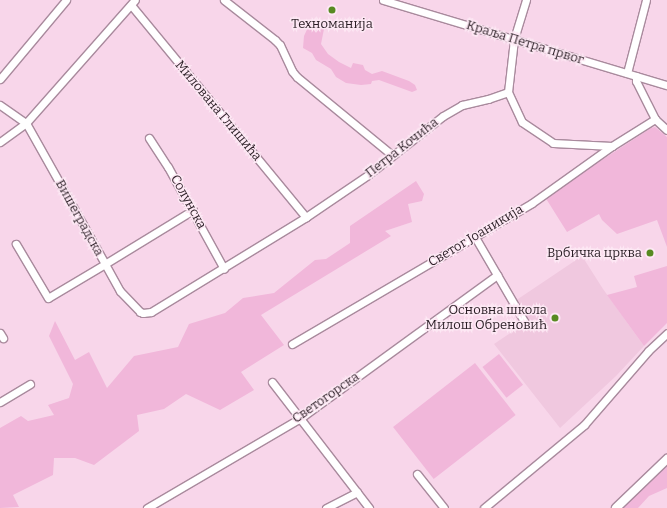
<!DOCTYPE html>
<meta charset="utf-8">
<style>
body{margin:0}
#map{position:relative;width:667px;height:508px;overflow:hidden;background:#f8d6ea;font-family:Bitter,serif}
div>[style]{position:absolute}
.built>*{inset:0;background:#f0c8df}
.green>*{inset:0;background:#f1b7da;transform-origin:0 0}
.roads{filter:drop-shadow(1px 0 #a98a9d) drop-shadow(-1px 0 #a98a9d) drop-shadow(0 1px #a98a9d) drop-shadow(0 -1px #a98a9d)}
.minor>*{height:7px;margin:-3.5px;padding:0 3.5px;transform-origin:3.5px;border-radius:3.5px;background:#fff}
.tertiary>*{height:8px;margin:-4px;padding:0 4px;transform-origin:4px;border-radius:4px;background:#fff}
.dots>*{width:11px;height:11px;translate:-50% -50%;box-sizing:border-box;border:2px solid #fde8f4;border-radius:50%}
span{translate:-50% -50%;white-space:nowrap;text-align:center;line-height:1.15;-webkit-text-stroke:3px #fde8f4;paint-order:stroke}
.poi-label{font-size:13px;color:#2a1e25}
.right{translate:-100% -50%;text-align:right}
.street-label{font-size:13px;color:#2a1e25}
</style>
<div id="map">
<div class="built">
<div style="clip-path:polygon(582px 256px,603px 289px,644px 346px,616px 376px,560px 428px,494px 344px,528px 321px,515px 301px)"></div>
</div>
<div class="green">
<div style="clip-path:polygon(310px 23px,324px 29px,321px 44px,328px 54px,339px 62px,351px 68px,353px 63px,363px 65px,365px 70px,372px 74px,382px 71px,409px 81px,415px 85px,417px 90px,412px 92px,379px 80px,372px 81px,371px 84px,361px 85px,346px 83px,336px 77px,331px 69px,316px 60px,312px 53px,303px 48px,304px 36px)"></div>
<div style="clip-path:polygon(655px 127px,667px 137px,667px 247px,657px 220px,617px 234px,602px 220px,599px 214px,567px 232px,545px 197px,651px 128px)"></div>
<div style="clip-path:polygon(416px 181px,424px 194px,422px 201px,408px 204px,412px 222px,385px 231px,391px 236px,261px 315px,284px 345px,241px 372px,254px 390px,220px 410px,186px 394px,164px 409px,137px 415px,139px 431px,94px 465px,75px 458px,54px 458px,53px 475px,13px 495px,19px 507px,0 508px,0 428px,21px 416px,28px 421px,54px 415px,48px 405px,69px 398px,73px 384px,49px 336px,55px 321px,75px 360px,89px 352px,107px 388px,134px 356px,178px 347px,189px 324px,225px 313px,243px 298px,274px 293px,315px 260px,326px 259px,350px 243px,350px 226px)"></div>
<div style="clip-path:polygon(667px 266px,667px 323px,644px 346px,607px 295px,637px 287px,634px 276px)"></div>
<div style="left:499px;top:354px;width:39px;height:21px;rotate:52deg"></div>
<div style="left:475px;top:363px;width:66px;height:104px;rotate:52deg"></div>
<div style="clip-path:polygon(667px 463px,667px 488px,649px 496px,638px 508px,619px 508px)"></div>
</div>
<div class="roads">
<div class="minor">
<div style="left:224px;top:0;width:65px;rotate:38.1deg"></div>
<div style="left:275px;top:40px;width:7px;rotate:45deg"></div>
<div style="left:280px;top:45px;width:29px;rotate:65deg"></div>
<div style="left:292px;top:71px;width:8px;rotate:50deg"></div>
<div style="left:297px;top:77px;width:123px;rotate:39.4deg"></div>
<div style="left:383px;top:0;width:296px;rotate:16.7deg"></div>
<div style="left:131px;top:5px;width:275px;rotate:50.5deg"></div>
<div style="left:627px;top:73px;width:75px;rotate:-75.4deg"></div>
<div style="left:636px;top:76px;width:5px;rotate:90deg"></div>
<div style="left:636px;top:81px;width:42px;rotate:63.4deg"></div>
<div style="left:655px;top:119px;width:16px;rotate:43deg"></div>
<div style="left:0;top:79px;width:103px;rotate:-50.1deg"></div>
<div style="left:508px;top:92px;width:33px;rotate:65deg"></div>
<div style="left:522px;top:122px;width:37px;rotate:34deg"></div>
<div style="left:553px;top:143px;width:59px;rotate:2.9deg"></div>
<div style="left:0;top:105px;width:32px;rotate:35deg"></div>
<div style="left:26px;top:123px;width:162px;rotate:60.7deg"></div>
<div style="left:105px;top:264px;width:66px;rotate:149.2deg"></div>
<div style="left:48px;top:298px;width:63px;rotate:-120.7deg"></div>
<div style="left:149px;top:138px;width:35px;rotate:57deg"></div>
<div style="left:168px;top:167px;width:116px;rotate:61.2deg"></div>
<div style="left:0;top:142px;width:32px;rotate:-36deg"></div>
<div style="left:26px;top:123px;width:164px;rotate:-48.5deg"></div>
<div style="left:193px;top:210px;width:103px;rotate:148.5deg"></div>
<div style="left:105px;top:264px;width:31px;rotate:61deg"></div>
<div style="left:120px;top:291px;width:29px;rotate:46deg"></div>
<div style="left:140px;top:312px;width:3px;rotate:18deg"></div>
<div style="left:143px;top:313px;width:8px;rotate:-7deg"></div>
<div style="left:151px;top:312px;width:182px;rotate:-31.5deg"></div>
<div style="left:306px;top:217px;width:75px;rotate:-34.1deg"></div>
<div style="left:368px;top:175px;width:95px;rotate:-38.2deg"></div>
<div style="left:443px;top:116px;width:22px;rotate:-30deg"></div>
<div style="left:462px;top:105px;width:27px;rotate:-13deg"></div>
<div style="left:488px;top:99px;width:21px;rotate:-19deg"></div>
<div style="left:508px;top:92px;width:53px;rotate:-83.5deg"></div>
<div style="left:514px;top:39px;width:41px;rotate:-72.9deg"></div>
<div style="left:475px;top:237px;width:99px;rotate:59.8deg"></div>
<div style="left:0;top:333px;width:6px;rotate:59deg"></div>
<div style="left:292px;top:344px;width:278px;rotate:-30.4deg"></div>
<div style="left:532px;top:203px;width:98px;rotate:-35.5deg"></div>
<div style="left:612px;top:146px;width:51px;rotate:-32.1deg"></div>
<div style="left:272px;top:382px;width:159px;rotate:52.4deg"></div>
<div style="left:0;top:402px;width:35px;rotate:-31deg"></div>
<div style="left:417px;top:474px;width:43px;rotate:51.5deg"></div>
<div style="left:147px;top:508px;width:176px;rotate:-30.4deg"></div>
<div style="left:299px;top:419px;width:245px;rotate:-36deg"></div>
<div style="left:326px;top:508px;width:35px;rotate:-27deg"></div>
<div style="left:484px;top:508px;width:130px;rotate:-39.7deg"></div>
<div style="left:584px;top:425px;width:98px;rotate:-49.1deg"></div>
<div style="left:648px;top:351px;width:26px;rotate:-43deg"></div>
</div>
<div class="tertiary">
<div style="left:616px;top:508px;width:71px;rotate:-43.9deg"></div>
</div>
</div>
<div class="dots">
<div style="left:332px;top:10px;background:#578a21"></div>
<div style="left:650px;top:253px;background:#578a21"></div>
<div style="left:555px;top:318px;background:#578a21"></div>
</div>
<div class="poi-label">
<span style="left:332px;top:24px">Техноманија</span>
<span class="right" style="left:642px;top:253px">Врбичка црква</span>
<span class="right" style="left:547px;top:318px">Основна школа<br>Милош Обреновић</span>
</div>
<div class="street-label">
<span style="left:525px;top:43px;rotate:17deg">Краља Петра првог</span>
<span style="left:218px;top:111px;rotate:50deg">Милована Глишића</span>
<span style="left:402px;top:148px;rotate:-38deg">Петра Кочића</span>
<span style="left:188px;top:202px;rotate:61deg">Солунска</span>
<span style="left:79px;top:218px;rotate:61deg">Вишеградска</span>
<span style="left:476px;top:236px;rotate:-31deg">Светог Јоаникија</span>
<span style="left:326px;top:398px;rotate:-35deg">Светогорска</span>
</div>
</div>
